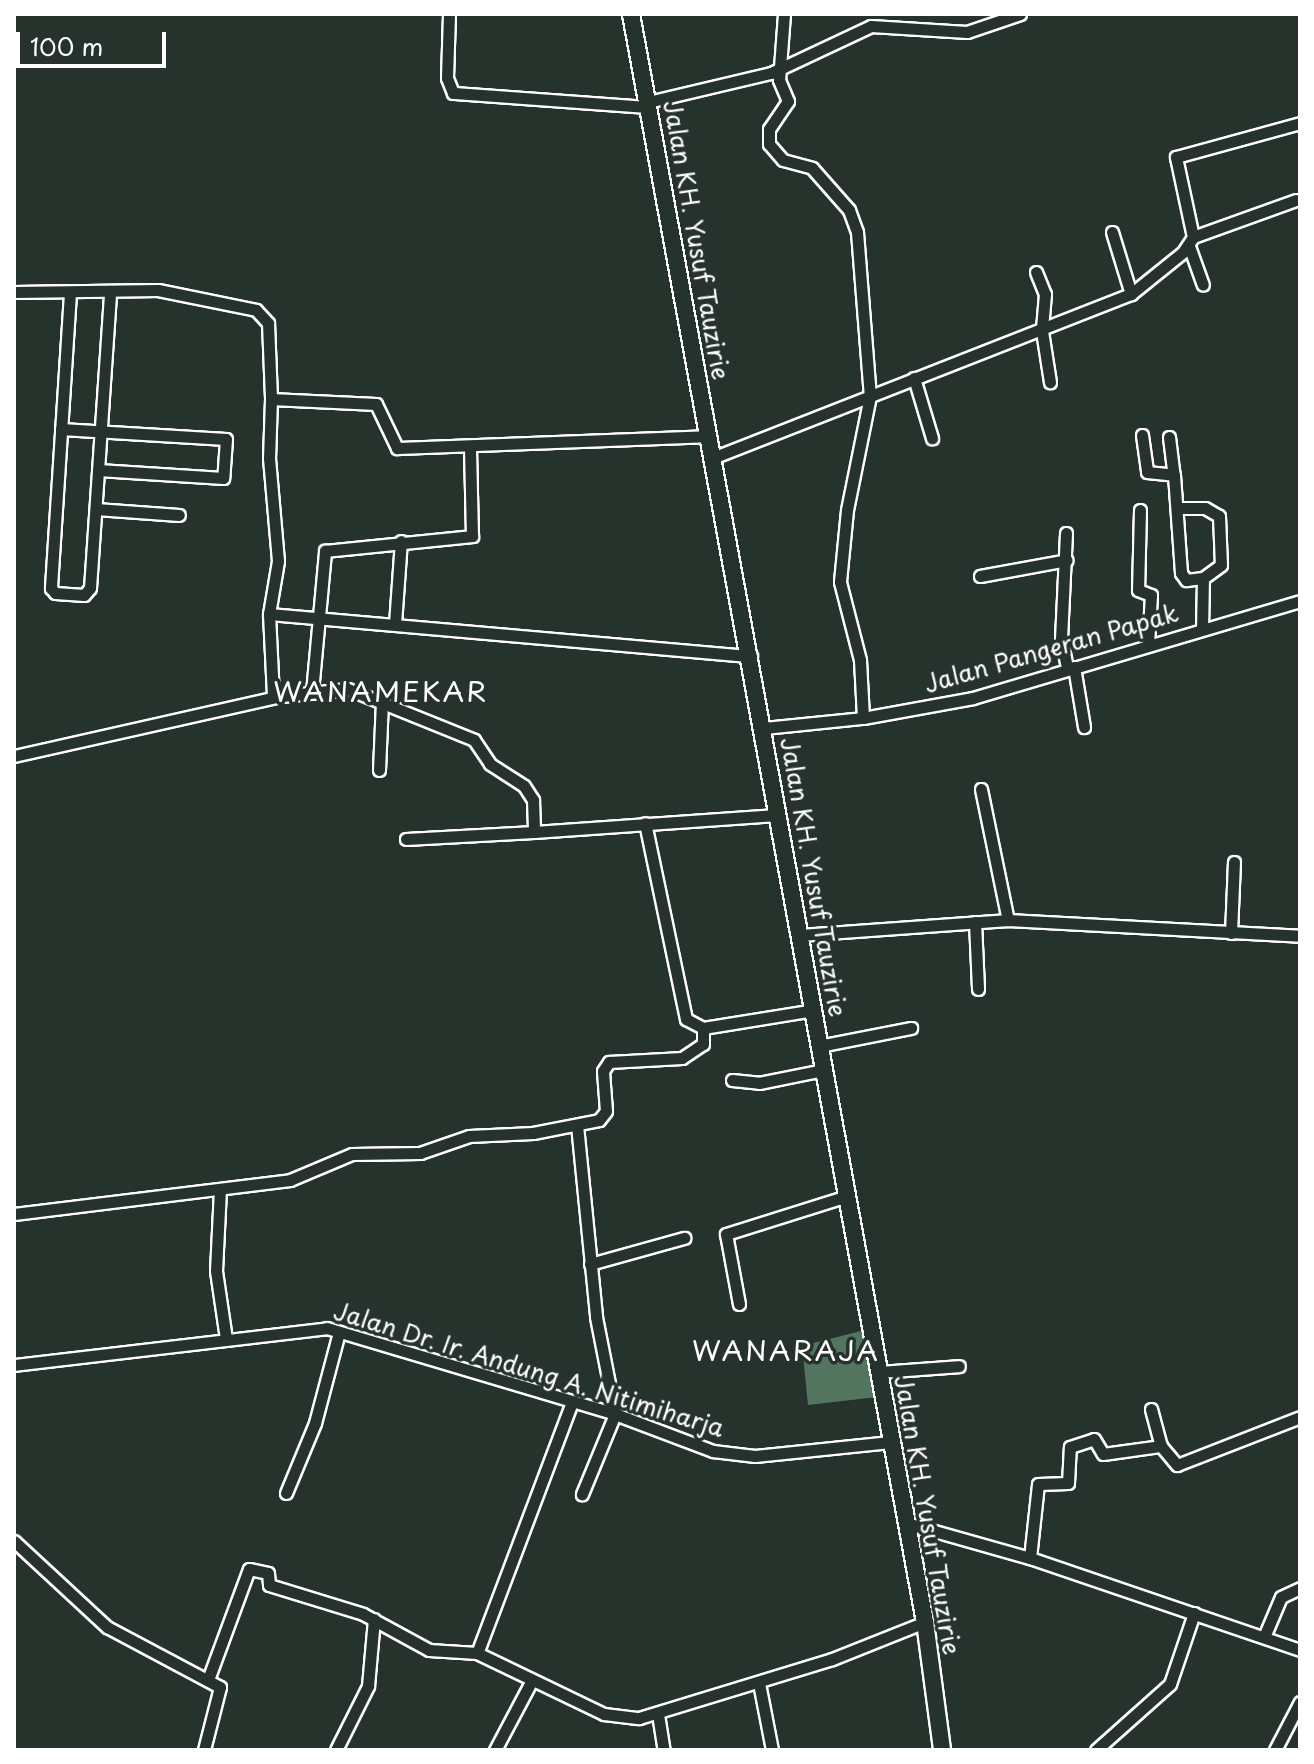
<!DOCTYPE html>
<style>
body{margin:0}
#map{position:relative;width:1314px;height:1764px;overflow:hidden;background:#26332d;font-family:"Playpen Sans",sans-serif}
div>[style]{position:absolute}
.green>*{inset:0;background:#53755f}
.roads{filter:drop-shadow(2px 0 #fff) drop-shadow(-2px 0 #fff) drop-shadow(0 2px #fff) drop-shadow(0 -2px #fff)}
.street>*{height:11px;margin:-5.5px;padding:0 5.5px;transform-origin:5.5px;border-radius:5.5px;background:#26332d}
.secondary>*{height:16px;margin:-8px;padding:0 8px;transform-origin:8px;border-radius:8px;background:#26332d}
span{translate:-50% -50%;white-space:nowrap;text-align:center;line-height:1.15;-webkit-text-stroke:7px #26332d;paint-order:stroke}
.street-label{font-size:24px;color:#fff}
.quarter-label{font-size:28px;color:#fff;letter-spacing:2px}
.frame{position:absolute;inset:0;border:16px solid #fff;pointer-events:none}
.scale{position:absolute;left:16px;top:32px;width:150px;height:36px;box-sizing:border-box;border:4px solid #fff;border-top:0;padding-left:10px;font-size:24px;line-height:28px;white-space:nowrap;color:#fff;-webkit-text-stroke:6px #26332d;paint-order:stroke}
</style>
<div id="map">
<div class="green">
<div style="clip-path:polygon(865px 1330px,877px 1397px,808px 1405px,802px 1346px)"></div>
</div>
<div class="roads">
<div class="street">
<div style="left:449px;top:14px;width:64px;rotate:91.8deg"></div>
<div style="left:447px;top:78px;width:16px;rotate:68deg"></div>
<div style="left:453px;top:93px;width:196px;rotate:4.1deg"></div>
<div style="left:784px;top:14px;width:66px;rotate:94.3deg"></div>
<div style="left:779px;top:80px;width:23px;rotate:67deg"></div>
<div style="left:788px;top:101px;width:34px;rotate:124deg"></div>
<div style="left:769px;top:129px;width:15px;rotate:90deg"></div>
<div style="left:769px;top:144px;width:21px;rotate:49deg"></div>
<div style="left:783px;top:160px;width:30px;rotate:15deg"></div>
<div style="left:812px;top:168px;width:56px;rotate:48.6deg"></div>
<div style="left:849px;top:210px;width:23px;rotate:70deg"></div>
<div style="left:857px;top:232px;width:165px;rotate:85.5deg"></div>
<div style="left:870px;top:396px;width:116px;rotate:101.4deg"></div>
<div style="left:847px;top:510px;width:72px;rotate:95.6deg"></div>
<div style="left:840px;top:582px;width:81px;rotate:75.6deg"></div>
<div style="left:860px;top:660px;width:58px;rotate:87deg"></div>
<div style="left:648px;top:102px;width:126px;rotate:-13.3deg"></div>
<div style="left:771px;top:73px;width:110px;rotate:-25.2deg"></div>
<div style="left:871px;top:26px;width:96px;rotate:3.6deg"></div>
<div style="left:967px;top:32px;width:56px;rotate:-18.8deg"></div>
<div style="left:1112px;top:232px;width:65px;rotate:73deg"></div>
<div style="left:1193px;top:237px;width:109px;rotate:-19.8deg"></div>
<div style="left:1189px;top:246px;width:41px;rotate:70.3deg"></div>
<div style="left:1036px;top:272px;width:24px;rotate:68deg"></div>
<div style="left:1045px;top:294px;width:37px;rotate:95deg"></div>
<div style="left:1042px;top:331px;width:52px;rotate:81.1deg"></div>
<div style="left:14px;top:292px;width:144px;rotate:-0.8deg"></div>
<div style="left:158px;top:290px;width:100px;rotate:11.5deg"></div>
<div style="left:256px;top:310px;width:18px;rotate:47deg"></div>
<div style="left:268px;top:323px;width:76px;rotate:87.7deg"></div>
<div style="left:271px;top:399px;width:105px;rotate:2.7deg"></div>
<div style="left:376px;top:404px;width:49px;rotate:64.5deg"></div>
<div style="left:397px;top:448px;width:310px;rotate:-2.2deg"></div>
<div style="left:70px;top:293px;width:296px;rotate:93.7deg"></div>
<div style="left:51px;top:588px;width:6px;rotate:51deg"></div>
<div style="left:55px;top:593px;width:29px;rotate:4deg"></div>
<div style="left:84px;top:595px;width:9px;rotate:-49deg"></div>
<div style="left:90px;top:588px;width:297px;rotate:-86.1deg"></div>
<div style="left:914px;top:378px;width:63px;rotate:73.3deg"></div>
<div style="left:271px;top:399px;width:59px;rotate:91.9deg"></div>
<div style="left:269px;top:458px;width:103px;rotate:85deg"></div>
<div style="left:278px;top:561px;width:54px;rotate:99.6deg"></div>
<div style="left:269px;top:614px;width:83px;rotate:87.2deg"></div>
<div style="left:61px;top:429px;width:165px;rotate:3.5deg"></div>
<div style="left:226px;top:439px;width:39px;rotate:94deg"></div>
<div style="left:223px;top:478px;width:125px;rotate:-176.3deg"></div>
<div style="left:1142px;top:435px;width:37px;rotate:82deg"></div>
<div style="left:1147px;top:472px;width:27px;rotate:6deg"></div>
<div style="left:1174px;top:475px;width:98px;rotate:85.9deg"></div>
<div style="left:1181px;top:573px;width:9px;rotate:54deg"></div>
<div style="left:1186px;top:580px;width:17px;rotate:-7deg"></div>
<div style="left:1203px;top:578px;width:51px;rotate:91.1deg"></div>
<div style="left:1169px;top:437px;width:38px;rotate:83deg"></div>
<div style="left:712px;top:458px;width:450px;rotate:-21.4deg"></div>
<div style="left:1131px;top:294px;width:67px;rotate:-38.9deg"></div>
<div style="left:1183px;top:252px;width:18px;rotate:-56deg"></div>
<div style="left:1193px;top:237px;width:82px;rotate:-102deg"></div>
<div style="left:1176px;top:157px;width:129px;rotate:-15.3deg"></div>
<div style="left:1180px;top:508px;width:25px"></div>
<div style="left:1205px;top:508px;width:16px;rotate:30deg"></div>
<div style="left:1219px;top:516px;width:49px;rotate:87.7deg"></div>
<div style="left:1221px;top:565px;width:22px;rotate:144deg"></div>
<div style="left:96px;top:509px;width:83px;rotate:4.1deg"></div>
<div style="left:1140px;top:510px;width:80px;rotate:91.4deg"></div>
<div style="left:1138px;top:590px;width:14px;rotate:21deg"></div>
<div style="left:1151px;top:595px;width:49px;rotate:93.5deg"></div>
<div style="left:1066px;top:533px;width:106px;rotate:92.7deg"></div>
<div style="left:1061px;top:639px;width:30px;rotate:78deg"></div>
<div style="left:980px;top:576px;width:88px;rotate:-10.4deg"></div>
<div style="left:269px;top:614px;width:484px;rotate:5deg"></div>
<div style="left:395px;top:624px;width:83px;rotate:-85.9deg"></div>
<div style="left:1074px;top:667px;width:61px;rotate:80.5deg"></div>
<div style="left:312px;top:692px;width:142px;rotate:-84.7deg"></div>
<div style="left:325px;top:551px;width:148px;rotate:-5.8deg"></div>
<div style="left:472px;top:536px;width:90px;rotate:-91.3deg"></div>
<div style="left:764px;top:728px;width:100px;rotate:-5.8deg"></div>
<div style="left:863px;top:718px;width:112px;rotate:-10.3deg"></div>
<div style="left:973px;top:698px;width:341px;rotate:-16.5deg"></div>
<div style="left:14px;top:756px;width:274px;rotate:-12.7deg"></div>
<div style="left:281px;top:696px;width:67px;rotate:-6deg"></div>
<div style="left:348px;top:689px;width:136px;rotate:22deg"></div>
<div style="left:474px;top:740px;width:29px;rotate:56deg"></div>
<div style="left:490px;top:764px;width:40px;rotate:32.9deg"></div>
<div style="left:524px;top:786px;width:17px;rotate:57deg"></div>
<div style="left:533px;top:800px;width:32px;rotate:88deg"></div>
<div style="left:534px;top:832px;width:243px;rotate:-4deg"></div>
<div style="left:379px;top:770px;width:69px;rotate:-87.5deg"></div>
<div style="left:981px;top:789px;width:134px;rotate:78.4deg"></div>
<div style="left:406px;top:839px;width:128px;rotate:-3.1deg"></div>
<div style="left:975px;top:922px;width:67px;rotate:87.4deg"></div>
<div style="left:1231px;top:933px;width:71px;rotate:-87.6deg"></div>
<div style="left:800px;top:935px;width:209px;rotate:-4.1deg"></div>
<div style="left:1008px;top:920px;width:292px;rotate:3.1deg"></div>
<div style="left:703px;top:1028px;width:112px;rotate:-9.2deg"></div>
<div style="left:819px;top:1046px;width:94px;rotate:-11.1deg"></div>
<div style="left:732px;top:1080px;width:27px;rotate:6deg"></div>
<div style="left:759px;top:1083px;width:65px;rotate:-11.5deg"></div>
<div style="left:577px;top:1125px;width:193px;rotate:84.3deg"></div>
<div style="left:596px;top:1317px;width:99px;rotate:78.9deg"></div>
<div style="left:615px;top:1414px;width:87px;rotate:112.4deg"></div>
<div style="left:220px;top:1189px;width:82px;rotate:92.8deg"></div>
<div style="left:216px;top:1271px;width:69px;rotate:81.6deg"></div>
<div style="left:14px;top:1214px;width:278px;rotate:-7deg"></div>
<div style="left:290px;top:1180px;width:67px;rotate:-22.8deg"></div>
<div style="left:352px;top:1154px;width:68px;rotate:-0.8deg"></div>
<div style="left:420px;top:1153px;width:52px;rotate:-19.1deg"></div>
<div style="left:469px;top:1136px;width:64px;rotate:-2.7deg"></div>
<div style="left:533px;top:1133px;width:67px;rotate:-11.1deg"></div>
<div style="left:599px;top:1120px;width:11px;rotate:-52deg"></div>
<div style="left:606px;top:1111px;width:40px;rotate:-94.3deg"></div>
<div style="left:603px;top:1071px;width:11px;rotate:-56deg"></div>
<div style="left:609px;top:1062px;width:73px;rotate:-3.1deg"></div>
<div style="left:682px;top:1058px;width:25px;rotate:-34deg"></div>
<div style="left:703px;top:1044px;width:16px;rotate:-90deg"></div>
<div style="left:703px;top:1028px;width:19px;rotate:-152deg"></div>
<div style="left:686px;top:1019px;width:200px;rotate:-101.8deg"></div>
<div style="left:590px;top:1264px;width:98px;rotate:-15.5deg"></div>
<div style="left:739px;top:1304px;width:71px;rotate:-100.5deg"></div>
<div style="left:726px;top:1234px;width:124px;rotate:-17.4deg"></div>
<div style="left:14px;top:1365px;width:315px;rotate:-6.7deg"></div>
<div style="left:327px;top:1328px;width:301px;rotate:16.6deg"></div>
<div style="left:615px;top:1414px;width:105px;rotate:20.7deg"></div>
<div style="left:713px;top:1451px;width:42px;rotate:6.8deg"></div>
<div style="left:755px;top:1456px;width:136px;rotate:-5.9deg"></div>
<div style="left:878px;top:1372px;width:81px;rotate:-4.2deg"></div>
<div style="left:572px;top:1402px;width:268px;rotate:110.7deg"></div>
<div style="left:477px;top:1653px;width:141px;rotate:25.7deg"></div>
<div style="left:604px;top:1714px;width:35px;rotate:7deg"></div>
<div style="left:639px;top:1718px;width:202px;rotate:-17deg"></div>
<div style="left:832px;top:1659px;width:100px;rotate:-21.7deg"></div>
<div style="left:1151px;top:1409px;width:38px;rotate:75deg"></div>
<div style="left:1161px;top:1446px;width:25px;rotate:50deg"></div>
<div style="left:1177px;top:1465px;width:132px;rotate:-21.3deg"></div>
<div style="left:286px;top:1493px;width:76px;rotate:-67.5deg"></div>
<div style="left:315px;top:1423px;width:94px;rotate:-75.2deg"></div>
<div style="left:906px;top:1523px;width:129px;rotate:15.8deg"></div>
<div style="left:1030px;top:1558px;width:285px;rotate:18.8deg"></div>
<div style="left:14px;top:1541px;width:127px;rotate:42.8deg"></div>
<div style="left:107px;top:1627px;width:128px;rotate:28deg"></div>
<div style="left:220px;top:1687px;width:65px;rotate:104.3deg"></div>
<div style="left:1030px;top:1558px;width:74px;rotate:-83.8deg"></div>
<div style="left:1038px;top:1484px;width:30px;rotate:-2deg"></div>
<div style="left:1068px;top:1483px;width:36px;rotate:-87deg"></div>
<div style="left:1070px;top:1447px;width:25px;rotate:-18deg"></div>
<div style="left:1094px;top:1439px;width:17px;rotate:59deg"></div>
<div style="left:1103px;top:1454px;width:59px;rotate:-7.9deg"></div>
<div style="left:1264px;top:1637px;width:43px;rotate:-67deg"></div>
<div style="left:1281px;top:1597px;width:21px;rotate:-25deg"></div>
<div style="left:209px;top:1677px;width:115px;rotate:-69.7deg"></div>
<div style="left:249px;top:1569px;width:19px;rotate:12deg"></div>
<div style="left:268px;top:1573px;width:12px;rotate:85deg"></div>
<div style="left:269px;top:1585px;width:98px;rotate:17.1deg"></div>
<div style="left:363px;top:1614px;width:75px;rotate:28.6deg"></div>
<div style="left:429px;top:1650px;width:48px;rotate:3.6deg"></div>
<div style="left:759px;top:1683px;width:68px;rotate:79deg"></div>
<div style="left:658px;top:1714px;width:36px;rotate:81deg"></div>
<div style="left:336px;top:1750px;width:72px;rotate:-63.4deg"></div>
<div style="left:368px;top:1686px;width:67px;rotate:-84.9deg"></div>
<div style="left:495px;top:1750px;width:79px;rotate:-62.1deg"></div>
<div style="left:1096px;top:1750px;width:99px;rotate:-41.7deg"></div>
<div style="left:1170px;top:1684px;width:75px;rotate:-71.3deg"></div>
<div style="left:1275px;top:1750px;width:54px;rotate:-62.5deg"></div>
</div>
<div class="secondary">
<div style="left:631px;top:14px;width:1635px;rotate:79.64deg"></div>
<div style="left:925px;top:1622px;width:129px;rotate:82.4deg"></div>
</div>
</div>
<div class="street-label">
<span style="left:697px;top:240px;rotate:80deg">Jalan KH. Yusuf Tauzirie</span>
<span style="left:1051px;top:648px;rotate:-16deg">Jalan Pangeran Papak</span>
<span style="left:814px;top:877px;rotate:80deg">Jalan KH. Yusuf Tauzirie</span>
<span style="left:529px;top:1369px;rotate:17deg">Jalan Dr. Ir. Andung A. Nitimiharja</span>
<span style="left:928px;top:1515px;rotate:80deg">Jalan KH. Yusuf Tauzirie</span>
</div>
<div class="quarter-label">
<span style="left:381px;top:691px">WANAMEKAR</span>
<span style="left:786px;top:1350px">WANARAJA</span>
</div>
<div class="frame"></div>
<div class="scale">100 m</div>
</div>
